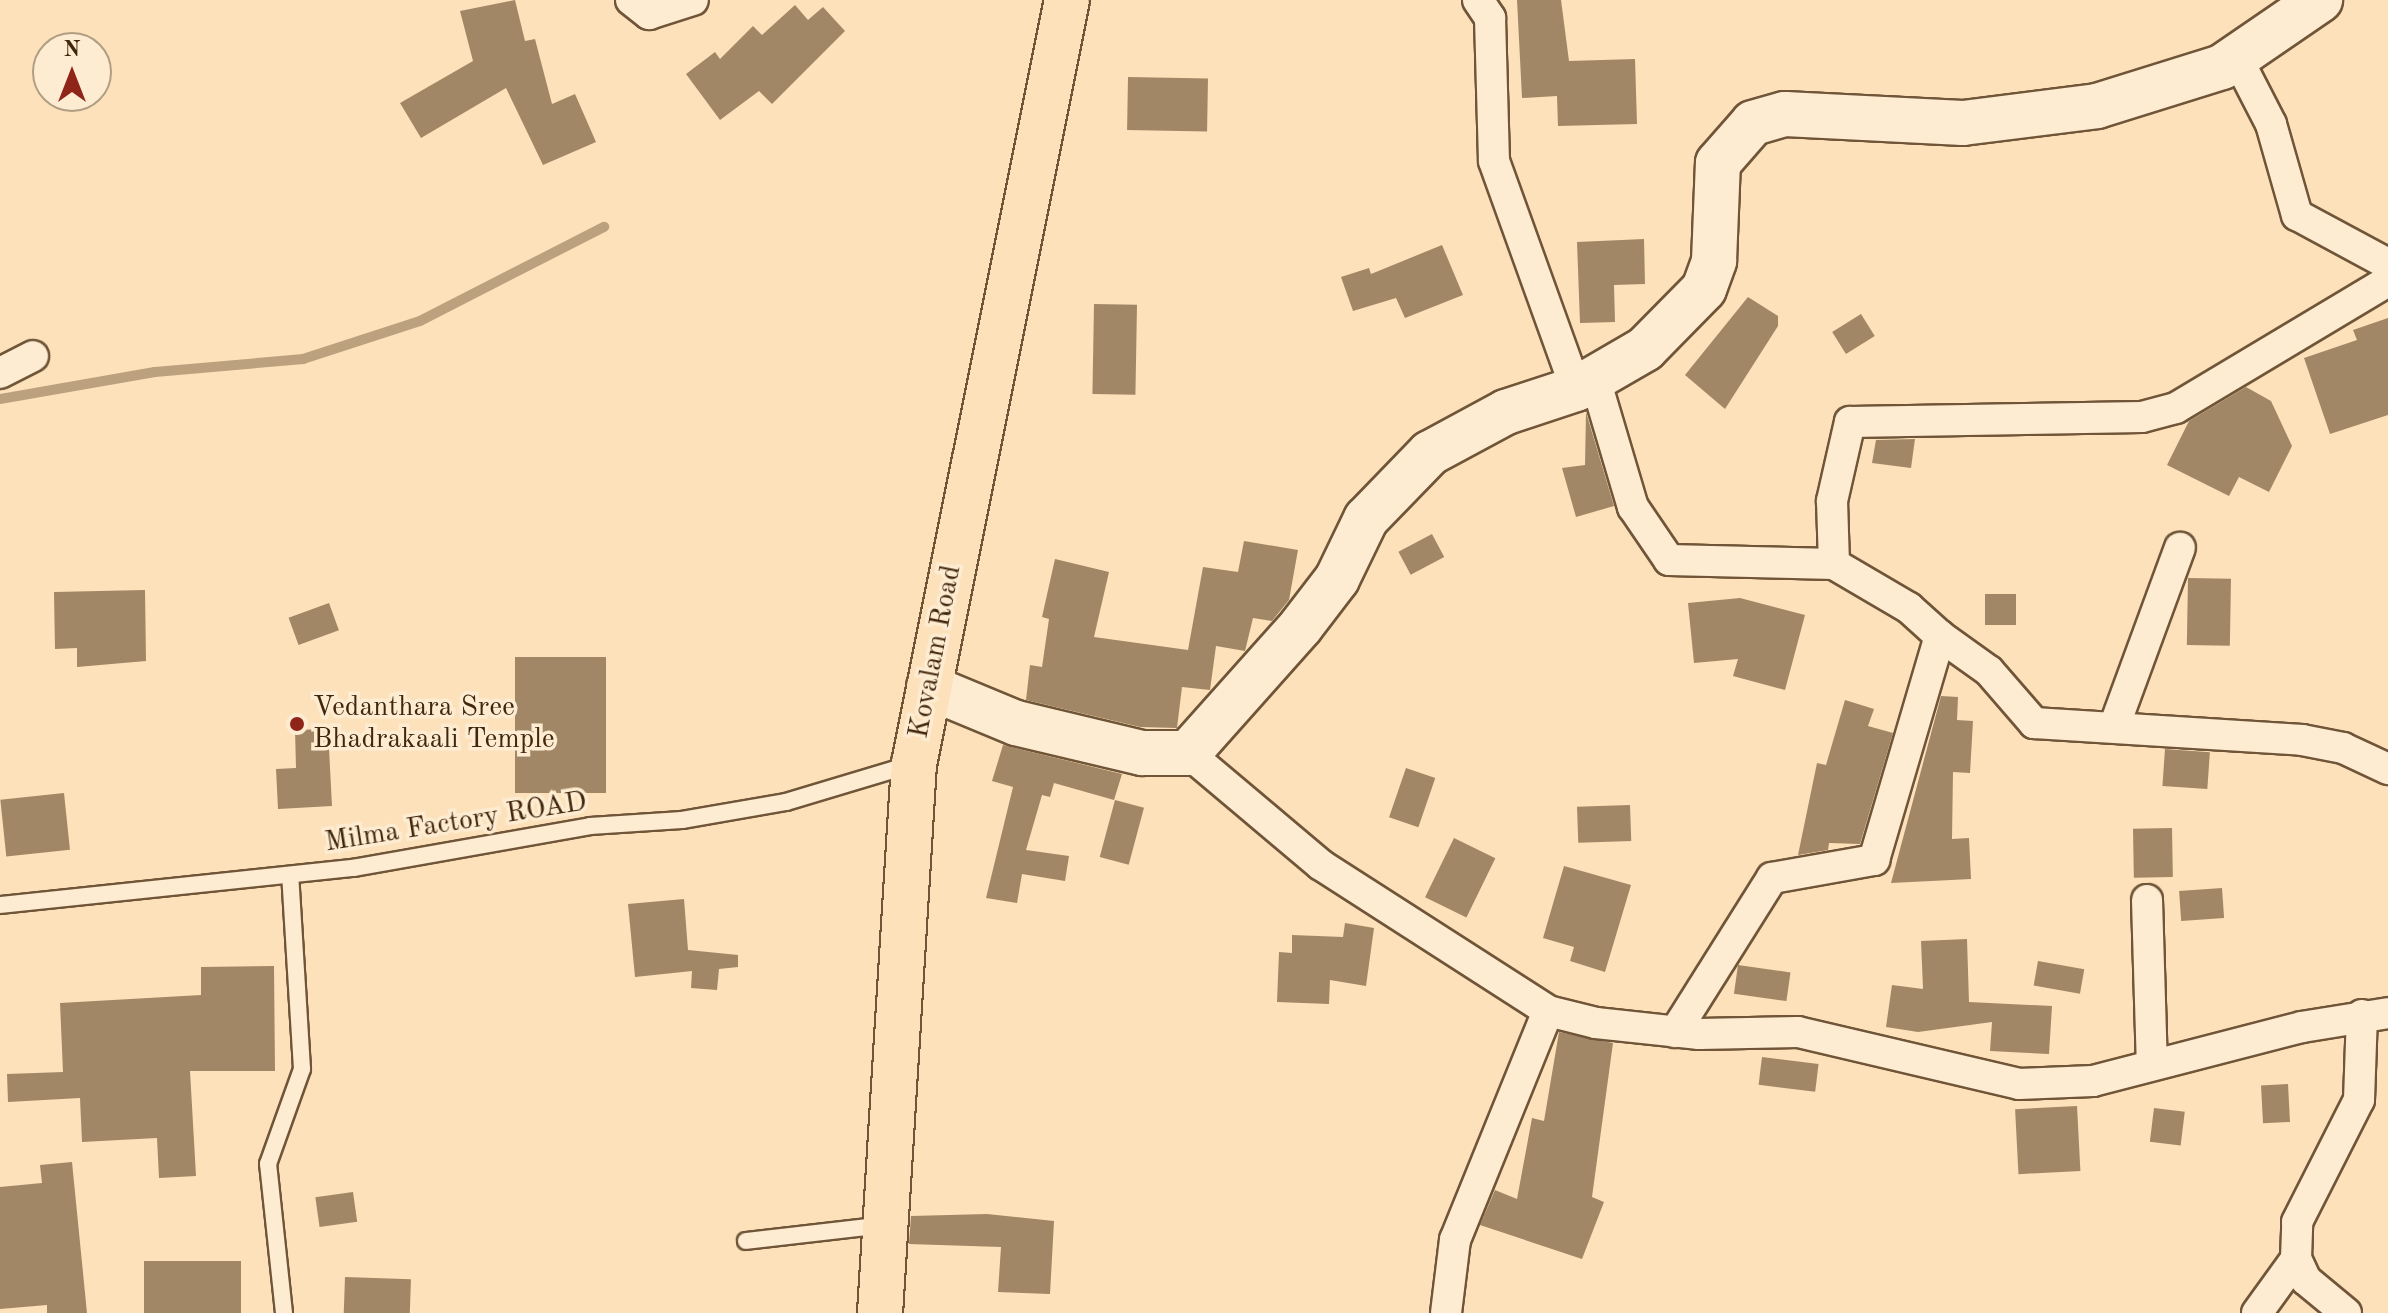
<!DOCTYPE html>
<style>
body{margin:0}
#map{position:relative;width:2388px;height:1313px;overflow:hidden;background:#fce1ba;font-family:"Old Standard TT",serif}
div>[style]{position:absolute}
.stream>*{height:10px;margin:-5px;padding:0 5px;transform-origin:5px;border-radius:5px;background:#bca17f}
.building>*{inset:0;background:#a28766;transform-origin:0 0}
.roads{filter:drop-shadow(2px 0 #705538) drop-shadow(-2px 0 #705538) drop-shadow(0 2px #705538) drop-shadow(0 -2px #705538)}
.lane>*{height:16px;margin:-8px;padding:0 8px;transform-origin:8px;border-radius:8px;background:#fdecd2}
.street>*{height:30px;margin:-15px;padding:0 15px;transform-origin:15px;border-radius:15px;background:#fdecd2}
.secondary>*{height:44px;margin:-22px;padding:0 22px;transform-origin:22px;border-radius:22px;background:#fdecd2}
.primary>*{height:44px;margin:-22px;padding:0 22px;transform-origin:22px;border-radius:22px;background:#fce1ba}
.dots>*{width:22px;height:22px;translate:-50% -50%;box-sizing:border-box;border:4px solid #fdecd2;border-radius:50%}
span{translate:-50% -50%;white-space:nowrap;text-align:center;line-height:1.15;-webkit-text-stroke:7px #fdecd2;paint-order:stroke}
.street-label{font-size:28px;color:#41260c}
.poi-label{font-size:28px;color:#41260c}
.left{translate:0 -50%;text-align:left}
.north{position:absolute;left:32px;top:32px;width:80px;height:80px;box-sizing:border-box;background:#fdecd2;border:2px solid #b29d83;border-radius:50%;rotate:0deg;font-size:22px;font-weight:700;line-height:32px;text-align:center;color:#41260c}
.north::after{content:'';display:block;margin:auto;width:28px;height:36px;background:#8f2418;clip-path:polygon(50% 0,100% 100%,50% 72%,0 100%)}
</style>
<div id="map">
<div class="stream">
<div style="left:0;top:399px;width:157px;rotate:-9.9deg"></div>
<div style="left:155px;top:372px;width:149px;rotate:-5deg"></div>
<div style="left:303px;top:359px;width:123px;rotate:-18deg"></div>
<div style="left:420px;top:321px;width:207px;rotate:-27.1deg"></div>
</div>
<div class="building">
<div style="clip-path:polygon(515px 0,525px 41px,535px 39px,552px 104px,575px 94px,596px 142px,543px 165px,506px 88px,421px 138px,400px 103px,473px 61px,460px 11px)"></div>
<div style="clip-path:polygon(1517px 0,1561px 0,1569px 61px,1635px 59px,1637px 124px,1558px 126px,1557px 96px,1522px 98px)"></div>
<div style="clip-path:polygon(795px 5px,808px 20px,823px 7px,845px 31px,772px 104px,759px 91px,720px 120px,686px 74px,715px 52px,720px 59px,753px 26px,762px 35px)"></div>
<div style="left:1128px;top:77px;width:80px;height:53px;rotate:1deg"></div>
<div style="clip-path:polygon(1644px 239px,1645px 284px,1614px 285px,1615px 322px,1580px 323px,1577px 242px)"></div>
<div style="clip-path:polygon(1442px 245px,1463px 295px,1405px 318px,1396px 298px,1353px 311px,1341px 277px,1369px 268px,1371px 274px)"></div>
<div style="clip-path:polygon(1748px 297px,1778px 316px,1778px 326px,1725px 409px,1685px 375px)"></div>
<div style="left:1094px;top:304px;width:43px;height:90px;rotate:1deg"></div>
<div style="left:1861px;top:314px;width:26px;height:34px;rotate:58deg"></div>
<div style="clip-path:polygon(2388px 318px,2388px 415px,2330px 434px,2304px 358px,2357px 340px,2353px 330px)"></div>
<div style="clip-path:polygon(2246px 387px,2271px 401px,2292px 446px,2269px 492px,2239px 477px,2229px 496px,2167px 465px,2189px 421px)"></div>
<div style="clip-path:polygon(1586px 412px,1614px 506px,1576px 517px,1562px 468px,1585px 465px)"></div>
<div style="clip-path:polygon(1915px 439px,1911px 468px,1872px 463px,1876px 440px)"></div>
<div style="left:1432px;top:534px;width:26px;height:38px;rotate:62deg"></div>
<div style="clip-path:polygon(1244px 541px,1298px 550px,1289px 600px,1272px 621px,1253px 618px,1245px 651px,1216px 646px,1210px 690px,1182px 687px,1177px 728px,1140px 727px,1026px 700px,1030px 665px,1042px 667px,1049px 619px,1042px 617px,1055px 559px,1109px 572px,1094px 637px,1188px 650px,1203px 567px,1238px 572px)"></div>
<div style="left:2188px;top:578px;width:43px;height:67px;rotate:1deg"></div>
<div style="clip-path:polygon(145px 590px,146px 661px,77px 667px,77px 648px,55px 649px,54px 592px)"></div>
<div style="left:1985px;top:594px;width:31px;height:31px"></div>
<div style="clip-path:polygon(1740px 598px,1805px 615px,1785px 690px,1733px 676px,1738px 659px,1694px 663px,1688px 603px)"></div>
<div style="left:329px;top:603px;width:29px;height:43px;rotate:70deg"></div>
<div style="left:515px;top:657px;width:91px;height:136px"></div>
<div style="clip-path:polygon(1941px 696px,1958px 697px,1957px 720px,1973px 721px,1970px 773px,1953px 772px,1952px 839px,1969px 838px,1971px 879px,1891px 883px)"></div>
<div style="clip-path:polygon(1845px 700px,1874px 709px,1868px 726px,1893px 733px,1860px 844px,1829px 843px,1828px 850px,1798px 855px,1817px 763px,1826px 765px)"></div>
<div style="clip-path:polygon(328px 729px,332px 806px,278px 809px,276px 769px,296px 768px,295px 730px)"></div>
<div style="clip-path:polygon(1003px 745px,1122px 774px,1114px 800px,1054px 783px,1050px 797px,1042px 795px,1026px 850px,1069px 856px,1065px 881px,1022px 874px,1017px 903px,986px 898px,1013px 787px,992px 781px)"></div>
<div style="left:2165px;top:749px;width:45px;height:37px;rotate:4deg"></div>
<div style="left:1406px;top:768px;width:31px;height:52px;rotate:19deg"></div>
<div style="left:64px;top:793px;width:57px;height:64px;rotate:84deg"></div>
<div style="left:1115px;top:800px;width:30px;height:59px;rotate:15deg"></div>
<div style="left:1630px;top:805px;width:36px;height:53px;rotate:88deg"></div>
<div style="left:2172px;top:828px;width:49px;height:39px;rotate:89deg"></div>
<div style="left:1454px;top:838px;width:46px;height:66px;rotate:26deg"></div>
<div style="clip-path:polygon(1564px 866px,1631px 885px,1605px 972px,1570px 961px,1574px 947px,1543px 938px)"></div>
<div style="left:2222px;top:888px;width:30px;height:43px;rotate:86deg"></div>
<div style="clip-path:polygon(684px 899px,688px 950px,738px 955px,738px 967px,719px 969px,717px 990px,691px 988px,692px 971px,635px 977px,628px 904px)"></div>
<div style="clip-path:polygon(1345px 923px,1374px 928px,1366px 986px,1330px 980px,1329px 1004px,1277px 1002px,1279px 952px,1292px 953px,1292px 935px,1343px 937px)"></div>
<div style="clip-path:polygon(1967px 939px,1969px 1002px,2052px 1006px,2049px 1054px,1990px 1051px,1992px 1022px,1918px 1032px,1886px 1027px,1892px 985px,1923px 989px,1921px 941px)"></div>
<div style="left:2038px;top:961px;width:47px;height:25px;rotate:10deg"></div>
<div style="left:1738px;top:965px;width:53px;height:29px;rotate:8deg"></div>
<div style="clip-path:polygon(274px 966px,275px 1071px,190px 1071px,196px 1176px,159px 1178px,157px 1138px,82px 1142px,80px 1098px,8px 1102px,7px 1074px,63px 1072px,60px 1003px,201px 995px,201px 967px)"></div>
<div style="clip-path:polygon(1559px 1032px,1613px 1043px,1592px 1197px,1604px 1202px,1582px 1259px,1480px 1225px,1495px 1190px,1517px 1199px,1532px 1118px,1544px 1121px)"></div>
<div style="left:1762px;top:1057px;width:57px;height:28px;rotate:7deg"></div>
<div style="left:2288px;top:1084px;width:38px;height:27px;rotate:87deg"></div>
<div style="left:2077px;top:1106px;width:65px;height:62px;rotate:87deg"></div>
<div style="left:2154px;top:1108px;width:31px;height:34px;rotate:7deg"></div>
<div style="clip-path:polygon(72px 1162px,87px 1313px,47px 1313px,47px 1305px,0 1309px,0 1187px,42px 1183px,40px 1165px)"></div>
<div style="left:353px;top:1192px;width:30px;height:38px;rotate:82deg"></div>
<div style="clip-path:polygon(987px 1214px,1054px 1221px,1050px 1294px,998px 1292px,1001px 1247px,909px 1244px,911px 1216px)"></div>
<div style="left:241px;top:1261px;width:52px;height:97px;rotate:90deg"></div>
<div style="left:345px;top:1277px;width:66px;height:36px;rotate:2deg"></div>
</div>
<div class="roads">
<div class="lane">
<div style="left:0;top:905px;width:355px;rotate:-6deg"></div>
<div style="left:353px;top:868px;width:241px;rotate:-10deg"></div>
<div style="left:590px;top:826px;width:92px;rotate:-3.7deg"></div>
<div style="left:682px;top:820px;width:106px;rotate:-9.8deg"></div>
<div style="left:786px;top:802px;width:133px;rotate:-16.7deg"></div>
<div style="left:746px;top:1241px;width:139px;rotate:-6.6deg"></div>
<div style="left:284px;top:1313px;width:150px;rotate:-96.1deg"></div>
<div style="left:268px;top:1164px;width:101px;rotate:-70.3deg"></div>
<div style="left:302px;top:1069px;width:194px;rotate:-93.5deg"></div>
</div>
<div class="street">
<div style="left:631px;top:0;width:23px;rotate:38deg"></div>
<div style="left:649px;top:14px;width:46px;rotate:-17.7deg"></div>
<div style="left:1478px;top:0;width:22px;rotate:56deg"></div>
<div style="left:1490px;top:18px;width:143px;rotate:88.4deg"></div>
<div style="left:1494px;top:161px;width:242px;rotate:70.2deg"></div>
<div style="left:2237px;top:58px;width:74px;rotate:62.7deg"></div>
<div style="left:2271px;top:124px;width:95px;rotate:74.1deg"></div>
<div style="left:2297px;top:215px;width:103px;rotate:28.3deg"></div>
<div style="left:0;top:373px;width:37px;rotate:-27deg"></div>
<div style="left:1595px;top:379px;width:134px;rotate:73.5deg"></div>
<div style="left:1633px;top:507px;width:64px;rotate:55.8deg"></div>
<div style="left:1669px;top:560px;width:165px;rotate:1.4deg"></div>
<div style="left:1834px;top:564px;width:63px;rotate:-91.8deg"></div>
<div style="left:1832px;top:501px;width:81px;rotate:-77.2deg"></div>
<div style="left:1850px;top:422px;width:292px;rotate:-1deg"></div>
<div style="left:2142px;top:417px;width:35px;rotate:-15deg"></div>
<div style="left:2176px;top:408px;width:247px;rotate:-30.9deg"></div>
<div style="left:1940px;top:636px;width:60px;rotate:35.5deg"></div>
<div style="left:1989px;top:671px;width:69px;rotate:49.1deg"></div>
<div style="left:2034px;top:723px;width:269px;rotate:3.6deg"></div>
<div style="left:2302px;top:740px;width:42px;rotate:11deg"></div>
<div style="left:2343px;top:748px;width:50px;rotate:25deg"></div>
<div style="left:2114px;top:727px;width:191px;rotate:-69.8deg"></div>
<div style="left:1188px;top:753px;width:174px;rotate:40.1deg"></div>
<div style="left:1321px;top:865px;width:270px;rotate:32.7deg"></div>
<div style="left:1548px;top:1011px;width:49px;rotate:14deg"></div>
<div style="left:1596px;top:1023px;width:104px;rotate:6.1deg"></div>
<div style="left:1699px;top:1034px;width:99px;rotate:-1.2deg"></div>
<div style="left:1798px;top:1032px;width:227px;rotate:13.2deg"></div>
<div style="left:2019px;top:1084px;width:74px;rotate:-2.3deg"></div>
<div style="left:2093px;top:1081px;width:216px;rotate:-14.5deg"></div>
<div style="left:2302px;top:1027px;width:87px;rotate:-9.2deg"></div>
<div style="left:2147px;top:900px;width:165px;rotate:88.3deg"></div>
<div style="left:1675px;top:1032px;width:182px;rotate:-57.8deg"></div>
<div style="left:1772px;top:878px;width:104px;rotate:-10deg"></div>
<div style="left:1874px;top:860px;width:234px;rotate:-73.6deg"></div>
<div style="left:1940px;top:636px;width:42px;rotate:-137.9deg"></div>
<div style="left:1909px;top:608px;width:87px;rotate:-149.6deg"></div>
<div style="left:1446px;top:1313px;width:74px;rotate:-83deg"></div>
<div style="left:1455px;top:1240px;width:247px;rotate:-67.9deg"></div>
<div style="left:2257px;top:1313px;width:67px;rotate:-54.2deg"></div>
<div style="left:2346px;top:1313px;width:52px;rotate:-140.5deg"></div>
<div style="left:2306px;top:1280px;width:23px;rotate:-115deg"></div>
<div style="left:2296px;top:1259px;width:37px;rotate:-88deg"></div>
<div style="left:2297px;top:1222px;width:137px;rotate:-63.1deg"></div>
<div style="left:2359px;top:1100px;width:85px;rotate:-88deg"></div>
</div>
<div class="secondary">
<div style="left:929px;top:687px;width:94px;rotate:22.5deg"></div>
<div style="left:1016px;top:723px;width:130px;rotate:13.4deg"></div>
<div style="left:1142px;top:753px;width:46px"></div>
<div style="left:1188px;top:753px;width:170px;rotate:-48.3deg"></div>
<div style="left:1301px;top:626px;width:59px;rotate:-52.5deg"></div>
<div style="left:1337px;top:579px;width:67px;rotate:-64.2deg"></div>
<div style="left:1366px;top:519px;width:92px;rotate:-45.9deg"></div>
<div style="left:1430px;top:453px;width:86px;rotate:-28.3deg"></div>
<div style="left:1506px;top:412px;width:74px;rotate:-18.2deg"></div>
<div style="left:1576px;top:389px;width:80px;rotate:-30.1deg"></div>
<div style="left:1645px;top:349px;width:84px;rotate:-45.5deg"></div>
<div style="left:1704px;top:289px;width:30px;rotate:-70deg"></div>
<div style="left:1714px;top:261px;width:98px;rotate:-87.7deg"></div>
<div style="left:1718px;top:163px;width:53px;rotate:-48.8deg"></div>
<div style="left:1753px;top:123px;width:33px;rotate:-16deg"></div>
<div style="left:1785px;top:114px;width:178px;rotate:2.9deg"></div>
<div style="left:1963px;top:123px;width:135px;rotate:-7.2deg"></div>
<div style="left:2097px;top:106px;width:131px;rotate:-17.3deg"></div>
<div style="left:2222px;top:67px;width:119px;rotate:-34.4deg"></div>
</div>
<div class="primary">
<div style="left:880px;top:1313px;width:550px;rotate:-86.46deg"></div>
<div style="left:914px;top:764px;width:779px;rotate:-78.68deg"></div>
</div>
</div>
<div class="dots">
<div style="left:297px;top:724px;background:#8f2418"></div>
</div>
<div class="street-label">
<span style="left:936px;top:652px;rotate:-79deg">Kovalam Road</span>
<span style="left:456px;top:823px;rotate:-9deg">Milma Factory ROAD</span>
</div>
<div class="poi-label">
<span class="left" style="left:313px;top:724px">Vedanthara Sree<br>Bhadrakaali Temple</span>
</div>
<div class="north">N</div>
</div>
